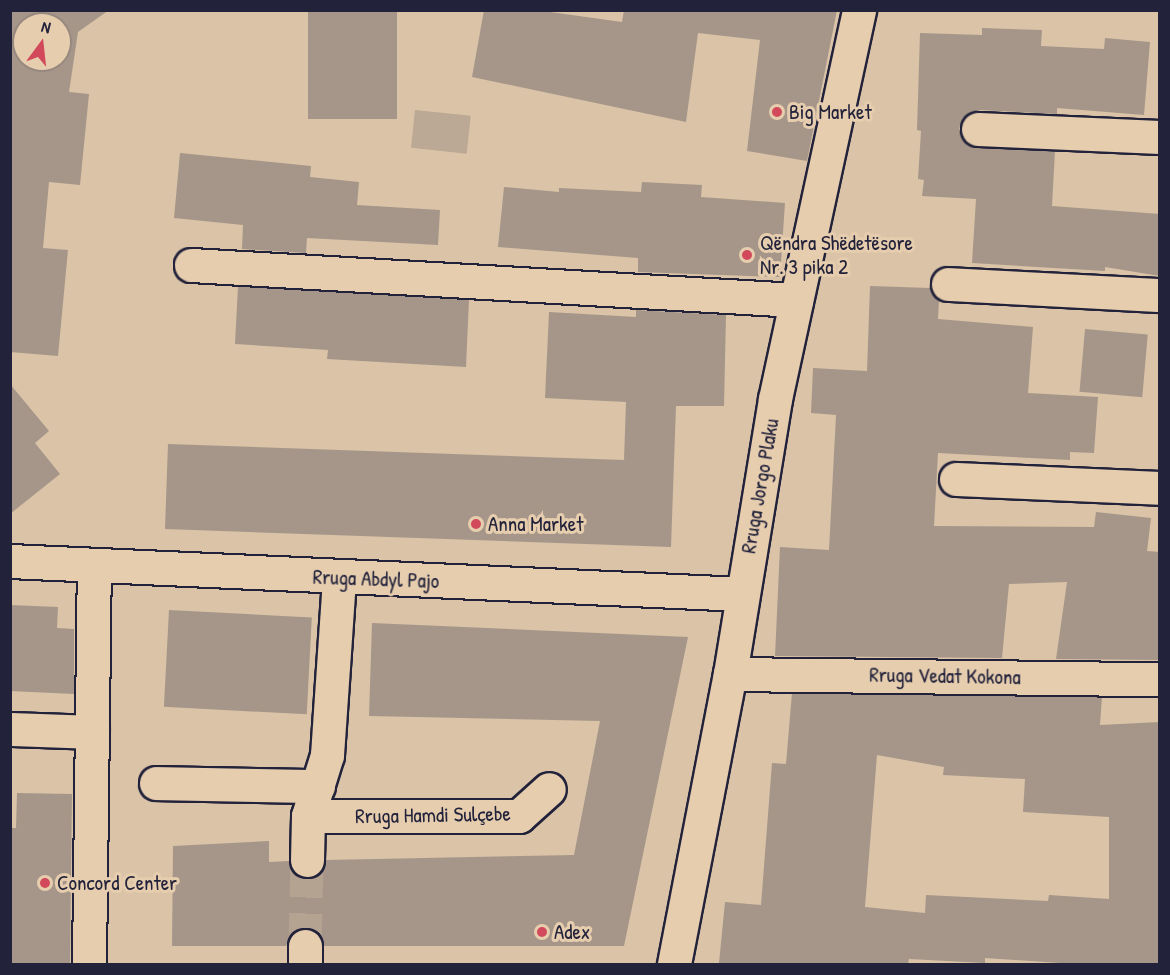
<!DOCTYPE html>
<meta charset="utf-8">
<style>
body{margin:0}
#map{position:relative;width:1170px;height:975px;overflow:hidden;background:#dac3a7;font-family:"Patrick Hand",sans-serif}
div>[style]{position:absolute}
.green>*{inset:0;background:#bba895;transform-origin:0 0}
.building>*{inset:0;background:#a69689;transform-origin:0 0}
.minor-tunnel>*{height:33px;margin-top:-16.5px;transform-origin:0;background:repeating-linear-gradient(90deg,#b5a391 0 33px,transparent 0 49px)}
.roads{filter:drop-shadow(2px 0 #22223b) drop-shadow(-2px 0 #22223b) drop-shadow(0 2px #22223b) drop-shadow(0 -2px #22223b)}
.minor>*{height:33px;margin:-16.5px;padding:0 16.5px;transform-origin:16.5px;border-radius:16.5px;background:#e6cdae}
.dots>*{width:16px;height:16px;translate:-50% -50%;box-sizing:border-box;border:3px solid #e6cdae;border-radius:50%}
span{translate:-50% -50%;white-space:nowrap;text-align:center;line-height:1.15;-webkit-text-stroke:6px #e6cdae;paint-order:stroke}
.poi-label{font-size:21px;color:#22223b}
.left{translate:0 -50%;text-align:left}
.street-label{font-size:21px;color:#22223b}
.frame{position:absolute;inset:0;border:12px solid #22223b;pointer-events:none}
.north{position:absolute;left:12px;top:12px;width:60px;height:60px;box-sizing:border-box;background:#e6cdae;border:2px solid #988980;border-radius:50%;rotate:15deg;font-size:16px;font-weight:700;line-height:24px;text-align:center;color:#22223b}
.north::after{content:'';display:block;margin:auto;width:21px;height:27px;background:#d1495b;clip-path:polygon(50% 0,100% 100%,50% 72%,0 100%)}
</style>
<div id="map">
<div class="green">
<div style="left:415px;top:110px;width:56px;height:38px;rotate:6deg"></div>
</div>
<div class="building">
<div style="clip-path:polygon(evenodd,10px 10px,109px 10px,78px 32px,69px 92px,89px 94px,80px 185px,49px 182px,43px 248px,68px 250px,58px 356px,10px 352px,10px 10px,24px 24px,60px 24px,60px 60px,24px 60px,24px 24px)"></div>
<div style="left:308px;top:10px;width:89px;height:109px"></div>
<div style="clip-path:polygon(484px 10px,536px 10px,622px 22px,624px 10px,837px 10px,807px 161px,747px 151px,760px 40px,698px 33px,686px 122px,472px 77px)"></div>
<div style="clip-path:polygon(982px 28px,1042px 30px,1041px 46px,1104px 49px,1105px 38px,1150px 42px,1144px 115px,1057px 108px,1057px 114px,979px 110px,963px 118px,959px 129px,967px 144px,977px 148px,1055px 151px,1052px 206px,1160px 214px,1160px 276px,1105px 267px,1105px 271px,972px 263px,976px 199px,922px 196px,924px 180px,918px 179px,921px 131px,917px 130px,920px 33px,982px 35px)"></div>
<div style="clip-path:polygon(180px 153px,311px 166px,310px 177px,359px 182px,357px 205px,440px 210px,438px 245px,307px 238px,306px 253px,242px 249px,243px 225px,174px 218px)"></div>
<div style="clip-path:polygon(642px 182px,702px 185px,701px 197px,785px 203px,780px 277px,638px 272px,638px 258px,498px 247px,504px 187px,559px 192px,559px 188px,641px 192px)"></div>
<div style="clip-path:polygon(238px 286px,469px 300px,466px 367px,327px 359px,328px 350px,235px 344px)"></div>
<div style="clip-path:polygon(870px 286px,930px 288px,939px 300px,938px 319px,1033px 327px,1028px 393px,1098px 397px,1094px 453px,1070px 452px,1070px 460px,938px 453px,934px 526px,1094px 527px,1096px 512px,1151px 518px,1147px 551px,1160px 552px,1160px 660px,1056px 659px,1067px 582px,1009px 584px,1002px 658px,775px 656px,780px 547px,829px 550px,836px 415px,811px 413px,813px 368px,867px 371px)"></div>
<div style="clip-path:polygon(636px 310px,726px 315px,724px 406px,676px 406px,671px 547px,165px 529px,168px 444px,624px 460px,626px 402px,545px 398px,549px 312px,636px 317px)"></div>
<div style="left:1085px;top:329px;width:63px;height:63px;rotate:5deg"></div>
<div style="clip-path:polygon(10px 384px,49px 431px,35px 443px,60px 474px,10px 514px)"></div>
<div style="clip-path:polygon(10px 605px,58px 607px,57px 628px,74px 629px,74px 694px,10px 691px)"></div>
<div style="left:169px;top:610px;width:143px;height:97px;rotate:3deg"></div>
<div style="clip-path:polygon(372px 623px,688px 637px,624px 946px,324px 946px,321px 936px,306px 927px,295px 930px,286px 946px,172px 946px,173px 846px,269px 841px,269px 862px,289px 861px,297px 876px,307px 879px,323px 870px,326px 860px,574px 855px,600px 721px,369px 716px)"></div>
<div style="clip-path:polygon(evenodd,792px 693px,1102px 697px,1100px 725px,1160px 722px,1160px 964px,1075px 964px,985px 958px,985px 963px,909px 959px,908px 964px,719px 963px,725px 902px,761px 905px,772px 763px,786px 764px,792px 693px,877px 755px,944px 767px,943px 775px,1025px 779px,1023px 812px,1109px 817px,1109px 899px,1049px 895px,1048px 901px,926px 895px,925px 913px,865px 907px,877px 755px)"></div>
<div style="clip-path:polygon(17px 793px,72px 794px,70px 964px,10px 964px,10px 828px,16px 828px)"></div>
</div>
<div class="minor-tunnel">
<div style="left:305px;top:946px;width:86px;rotate:-88.7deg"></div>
</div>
<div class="roads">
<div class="minor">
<div style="left:978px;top:129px;width:182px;rotate:2.5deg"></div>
<div style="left:191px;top:265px;width:606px;rotate:3.31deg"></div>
<div style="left:948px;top:284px;width:212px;rotate:3deg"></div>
<div style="left:956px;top:479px;width:204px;rotate:2.5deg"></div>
<div style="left:10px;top:561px;width:733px;rotate:2.58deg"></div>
<div style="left:730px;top:674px;width:430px;rotate:0.7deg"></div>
<div style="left:10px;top:729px;width:82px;rotate:2.1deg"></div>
<div style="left:156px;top:783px;width:162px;rotate:1.1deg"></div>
<div style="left:308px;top:816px;width:211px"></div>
<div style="left:519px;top:816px;width:40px;rotate:-42deg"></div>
<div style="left:307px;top:860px;width:44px;rotate:-88.7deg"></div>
<div style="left:308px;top:816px;width:64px;rotate:-72.7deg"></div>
<div style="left:327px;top:755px;width:177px;rotate:-86.1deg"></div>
<div style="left:89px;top:964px;width:398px;rotate:-89.3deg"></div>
<div style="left:305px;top:964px;width:18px;rotate:-90deg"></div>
<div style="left:674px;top:964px;width:295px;rotate:-79.1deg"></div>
<div style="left:730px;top:674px;width:279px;rotate:-80.7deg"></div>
<div style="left:775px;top:399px;width:398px;rotate:-77.8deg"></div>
</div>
</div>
<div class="dots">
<div style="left:777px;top:112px;background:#d1495b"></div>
<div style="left:747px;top:255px;background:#d1495b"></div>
<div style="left:476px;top:524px;background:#d1495b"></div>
<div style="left:45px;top:883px;background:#d1495b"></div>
<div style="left:542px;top:932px;background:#d1495b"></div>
</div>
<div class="poi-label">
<span class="left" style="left:789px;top:112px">Big Market</span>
<span class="left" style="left:760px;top:255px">Qëndra Shëdetësore<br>Nr. 3 pika 2</span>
<span class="left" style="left:488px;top:524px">Anna Market</span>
<span class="left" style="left:57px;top:883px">Concord Center</span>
<span class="left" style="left:554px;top:932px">Adex</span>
</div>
<div class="street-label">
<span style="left:760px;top:486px;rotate:-80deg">Rruga Jorgo Plaku</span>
<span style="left:376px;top:579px;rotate:2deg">Rruga Abdyl Pajo</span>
<span style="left:945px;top:676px;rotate:1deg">Rruga Vedat Kokona</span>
<span style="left:433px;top:815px;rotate:-1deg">Rruga Hamdi Sulçebe</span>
</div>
<div class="frame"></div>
<div class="north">N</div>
</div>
